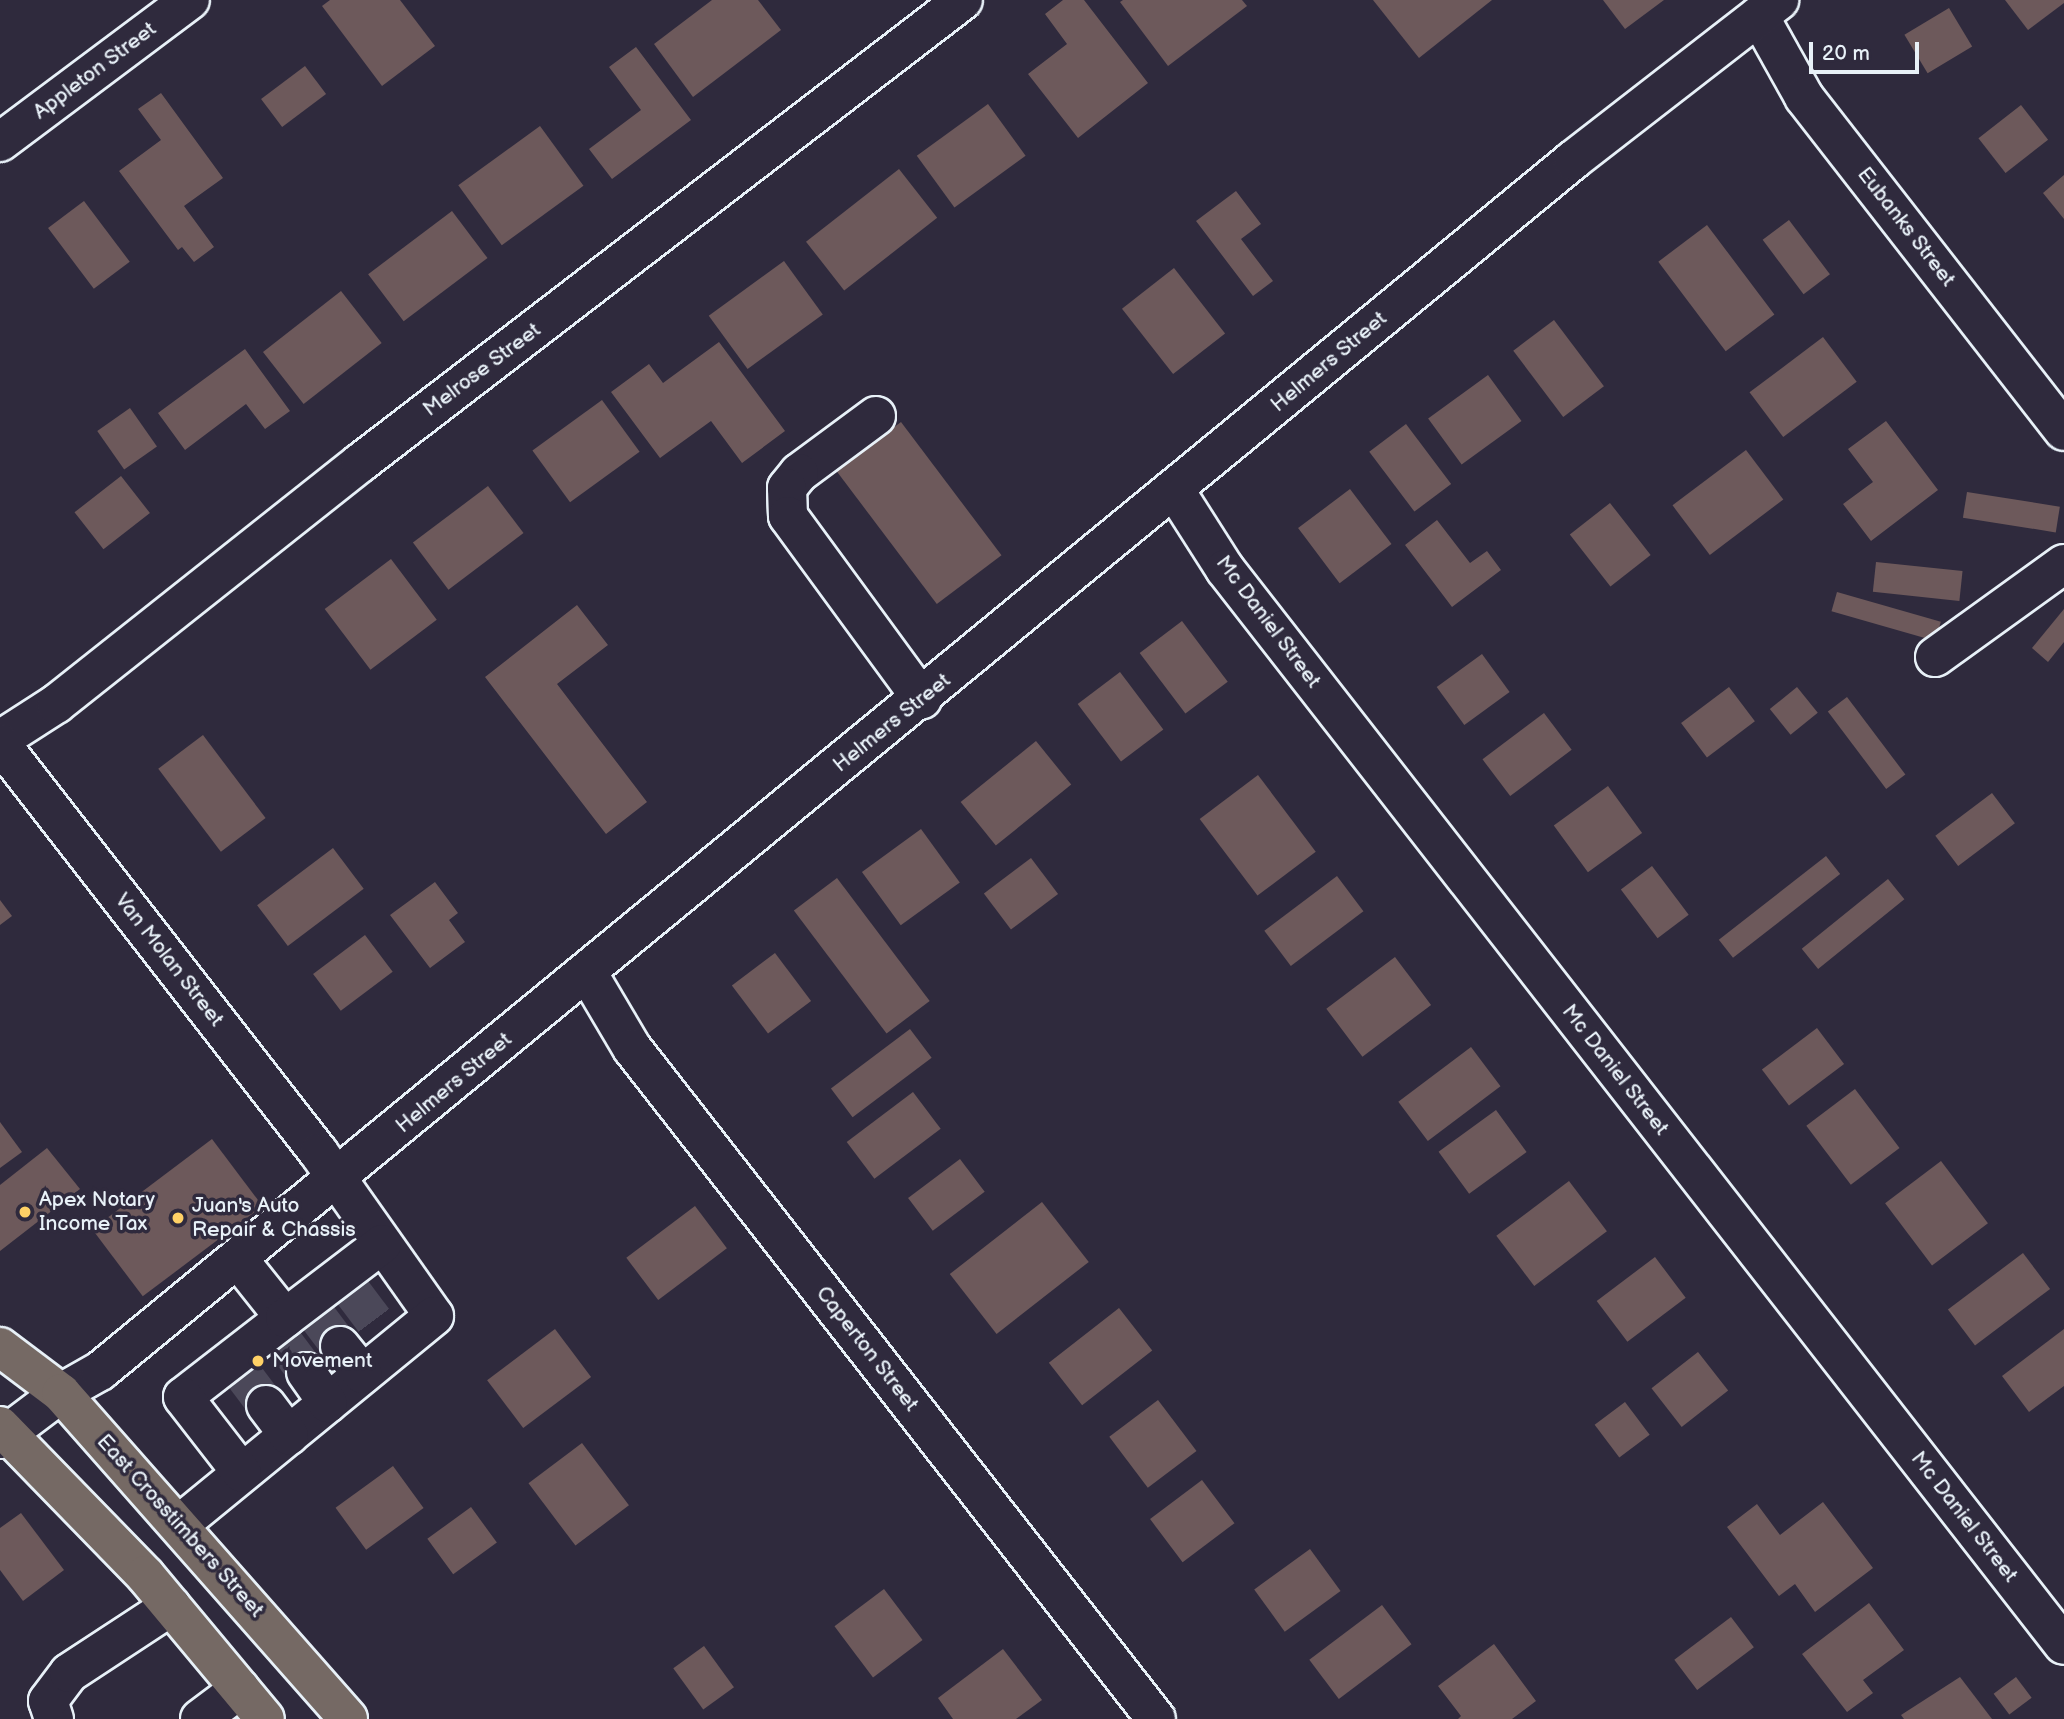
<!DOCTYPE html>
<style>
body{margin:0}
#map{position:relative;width:2064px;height:1719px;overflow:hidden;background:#2f2a3d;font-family:"Balsamiq Sans",sans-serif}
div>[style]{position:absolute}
.building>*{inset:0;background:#6d595b;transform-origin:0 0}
.minor-tunnel>*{height:38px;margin-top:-19px;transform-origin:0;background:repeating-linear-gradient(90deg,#4b4859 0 38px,transparent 0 57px)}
.roads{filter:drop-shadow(2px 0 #e8f1f8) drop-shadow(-2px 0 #e8f1f8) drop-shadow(0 2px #e8f1f8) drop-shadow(0 -2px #e8f1f8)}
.minor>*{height:38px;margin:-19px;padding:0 19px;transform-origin:19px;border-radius:19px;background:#2f2a3d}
.major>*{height:38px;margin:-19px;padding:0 19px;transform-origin:19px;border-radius:19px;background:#756964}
.dots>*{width:19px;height:19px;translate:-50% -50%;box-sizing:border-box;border:4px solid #2f2a3d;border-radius:50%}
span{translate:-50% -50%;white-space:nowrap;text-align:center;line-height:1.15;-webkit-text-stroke:7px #2f2a3d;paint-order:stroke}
.street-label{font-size:21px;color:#e8f1f8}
.poi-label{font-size:21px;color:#e8f1f8}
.left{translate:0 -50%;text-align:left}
.scale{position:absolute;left:1809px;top:42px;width:110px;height:32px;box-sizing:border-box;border:4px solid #e8f1f8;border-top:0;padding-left:9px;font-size:21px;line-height:24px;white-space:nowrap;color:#e8f1f8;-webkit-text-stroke:5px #2f2a3d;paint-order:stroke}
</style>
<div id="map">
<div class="building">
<div style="clip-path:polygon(330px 0,400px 0,435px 46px,382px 86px,322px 6px)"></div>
<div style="clip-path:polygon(712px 0,758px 0,781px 30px,693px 97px,654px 44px)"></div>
<div style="clip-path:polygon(1063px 0,1084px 0,1148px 83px,1078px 138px,1028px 74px,1067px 44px,1045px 14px)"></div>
<div style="clip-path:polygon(1123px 0,1242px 0,1247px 6px,1168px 66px,1120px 2px)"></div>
<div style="clip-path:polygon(1373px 0,1492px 0,1419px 58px)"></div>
<div style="clip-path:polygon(1603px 0,1664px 0,1625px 29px)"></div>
<div style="clip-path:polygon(2005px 0,2064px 0,2064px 3px,2028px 30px)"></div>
<div style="left:1949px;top:8px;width:45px;height:52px;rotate:59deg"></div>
<div style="clip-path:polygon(636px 47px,691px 120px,612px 179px,589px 149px,641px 110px,609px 67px)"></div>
<div style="left:305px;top:66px;width:35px;height:55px;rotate:53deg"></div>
<div style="clip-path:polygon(161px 93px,223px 178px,184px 206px,214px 247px,194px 262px,182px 247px,178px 250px,119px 171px,161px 140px,138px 109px)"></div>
<div style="left:988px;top:104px;width:64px;height:88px;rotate:54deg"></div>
<div style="left:2021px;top:105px;width:44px;height:54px;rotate:52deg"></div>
<div style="left:540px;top:126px;width:74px;height:101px;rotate:54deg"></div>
<div style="left:899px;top:169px;width:62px;height:118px;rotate:52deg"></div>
<div style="clip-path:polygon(2064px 175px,2064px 219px,2043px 193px)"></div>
<div style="clip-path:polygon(1236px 191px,1261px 224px,1241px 239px,1273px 281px,1253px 296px,1196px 221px)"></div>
<div style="left:84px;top:201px;width:76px;height:45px;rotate:53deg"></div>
<div style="left:452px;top:211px;width:59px;height:105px;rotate:53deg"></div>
<div style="left:1789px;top:220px;width:68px;height:33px;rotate:53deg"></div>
<div style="left:1707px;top:225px;width:112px;height:61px;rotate:53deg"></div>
<div style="left:784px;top:261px;width:66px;height:93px;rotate:54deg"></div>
<div style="left:1174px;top:268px;width:83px;height:66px;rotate:52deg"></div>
<div style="left:341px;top:291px;width:66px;height:99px;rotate:52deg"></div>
<div style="left:1554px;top:320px;width:83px;height:51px;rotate:53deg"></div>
<div style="left:1823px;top:337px;width:56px;height:92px;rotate:53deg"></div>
<div style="clip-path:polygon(719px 342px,785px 431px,742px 463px,711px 421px,660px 458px,611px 392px,649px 364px,663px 383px)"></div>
<div style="clip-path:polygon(245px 349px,290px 411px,265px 429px,246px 404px,185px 450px,158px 413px)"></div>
<div style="left:1488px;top:375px;width:57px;height:74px;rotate:54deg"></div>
<div style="left:602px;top:400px;width:64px;height:86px;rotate:54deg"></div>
<div style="left:130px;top:408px;width:47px;height:40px;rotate:55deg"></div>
<div style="clip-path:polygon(1886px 421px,1938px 490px,1871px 541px,1843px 504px,1873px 482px,1848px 449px)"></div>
<div style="left:901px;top:422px;width:167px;height:81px;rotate:53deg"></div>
<div style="left:1406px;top:424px;width:75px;height:46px;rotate:53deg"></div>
<div style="left:1746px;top:450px;width:62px;height:92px;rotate:53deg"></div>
<div style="left:121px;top:476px;width:47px;height:59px;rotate:52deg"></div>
<div style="left:488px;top:486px;width:59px;height:94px;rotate:53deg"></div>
<div style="left:1350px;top:489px;width:69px;height:65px;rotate:53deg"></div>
<div style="left:1967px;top:492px;width:94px;height:26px;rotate:9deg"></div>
<div style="left:1610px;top:503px;width:66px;height:51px;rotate:52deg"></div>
<div style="clip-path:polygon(1437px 520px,1470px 563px,1487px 551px,1501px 570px,1452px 607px,1405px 545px)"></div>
<div style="left:391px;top:559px;width:76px;height:83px;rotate:53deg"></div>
<div style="left:1876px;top:562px;width:87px;height:30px;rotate:6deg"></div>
<div style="left:1837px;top:592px;width:108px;height:20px;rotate:16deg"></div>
<div style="clip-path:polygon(577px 605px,608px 645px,557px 684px,647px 802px,606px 834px,485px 677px)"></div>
<div style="clip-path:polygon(2064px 609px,2064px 642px,2048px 662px,2032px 648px)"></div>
<div style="left:1182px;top:621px;width:76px;height:53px;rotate:53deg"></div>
<div style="left:1482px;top:654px;width:47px;height:56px;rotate:54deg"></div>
<div style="left:1120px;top:672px;width:72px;height:53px;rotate:53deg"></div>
<div style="left:1729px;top:687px;width:43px;height:60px;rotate:53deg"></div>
<div style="left:1797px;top:687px;width:33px;height:35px;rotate:51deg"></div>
<div style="left:1847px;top:697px;width:97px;height:24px;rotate:53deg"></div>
<div style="left:1544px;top:713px;width:46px;height:77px;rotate:53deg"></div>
<div style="left:203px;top:735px;width:104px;height:56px;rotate:53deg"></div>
<div style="left:1036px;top:741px;width:56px;height:97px;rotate:51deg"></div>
<div style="left:1258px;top:775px;width:96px;height:73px;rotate:53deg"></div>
<div style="left:1608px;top:786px;width:58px;height:67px;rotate:54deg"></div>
<div style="left:1992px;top:793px;width:38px;height:71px;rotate:53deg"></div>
<div style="left:921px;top:829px;width:66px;height:73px;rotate:54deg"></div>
<div style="left:333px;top:848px;width:51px;height:95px;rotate:53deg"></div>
<div style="left:1826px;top:856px;width:23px;height:136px;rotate:52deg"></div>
<div style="left:1031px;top:858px;width:45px;height:59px;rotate:53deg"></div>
<div style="left:1652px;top:866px;width:61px;height:39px;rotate:53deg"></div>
<div style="left:1337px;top:876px;width:44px;height:91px;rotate:53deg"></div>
<div style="left:837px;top:878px;width:154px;height:54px;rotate:53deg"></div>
<div style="left:1888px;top:879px;width:26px;height:111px;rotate:51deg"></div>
<div style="clip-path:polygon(435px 882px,458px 913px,449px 920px,465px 942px,430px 968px,390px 915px)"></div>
<div style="clip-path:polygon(0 900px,12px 916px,0 925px)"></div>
<div style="left:365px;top:935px;width:46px;height:65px;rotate:53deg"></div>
<div style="left:775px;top:953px;width:60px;height:54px;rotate:53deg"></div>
<div style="left:1395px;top:957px;width:60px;height:86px;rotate:53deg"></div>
<div style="left:1817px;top:1028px;width:45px;height:69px;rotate:53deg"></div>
<div style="left:910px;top:1029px;width:36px;height:99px;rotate:53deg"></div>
<div style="left:1471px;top:1047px;width:49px;height:91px;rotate:53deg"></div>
<div style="left:1855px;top:1089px;width:74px;height:61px;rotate:53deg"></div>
<div style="left:913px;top:1092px;width:46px;height:83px;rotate:53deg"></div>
<div style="left:1496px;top:1110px;width:52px;height:71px;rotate:54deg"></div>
<div style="clip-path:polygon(0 1122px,22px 1152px,0 1168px)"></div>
<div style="left:212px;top:1139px;width:84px;height:150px;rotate:53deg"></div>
<div style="clip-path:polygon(47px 1148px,80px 1189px,0 1251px,0 1185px)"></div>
<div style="left:960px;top:1159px;width:41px;height:65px;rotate:53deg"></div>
<div style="left:1941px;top:1161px;width:78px;height:70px;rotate:53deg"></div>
<div style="left:1569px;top:1181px;width:63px;height:91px;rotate:53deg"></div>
<div style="left:1042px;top:1202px;width:76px;height:117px;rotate:52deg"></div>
<div style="left:695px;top:1206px;width:53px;height:86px;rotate:53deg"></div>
<div style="left:2023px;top:1253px;width:45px;height:94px;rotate:53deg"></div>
<div style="left:1655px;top:1257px;width:51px;height:73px;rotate:53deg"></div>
<div style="left:1119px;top:1308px;width:54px;height:89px;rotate:52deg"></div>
<div style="left:555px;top:1329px;width:60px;height:85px;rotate:53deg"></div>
<div style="clip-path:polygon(2064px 1329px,2064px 1386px,2029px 1412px,2002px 1376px)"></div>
<div style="left:1698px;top:1352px;width:49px;height:59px;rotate:52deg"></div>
<div style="left:1158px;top:1400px;width:64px;height:61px;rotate:53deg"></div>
<div style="left:1625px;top:1402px;width:41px;height:38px;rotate:53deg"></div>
<div style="left:582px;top:1443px;width:78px;height:67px;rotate:53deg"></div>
<div style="left:393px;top:1466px;width:52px;height:71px;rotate:54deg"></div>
<div style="left:1202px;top:1480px;width:54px;height:65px;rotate:53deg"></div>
<div style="clip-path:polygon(1823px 1502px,1873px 1568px,1815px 1612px,1795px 1584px,1779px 1596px,1727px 1527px,1757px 1504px,1780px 1535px)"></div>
<div style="left:471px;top:1507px;width:44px;height:54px;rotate:54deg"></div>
<div style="clip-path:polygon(21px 1513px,64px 1570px,23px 1601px,0 1570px,0 1528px)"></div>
<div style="left:1310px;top:1549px;width:52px;height:69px;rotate:54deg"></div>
<div style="left:884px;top:1589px;width:64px;height:62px;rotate:53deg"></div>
<div style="clip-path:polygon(1869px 1603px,1904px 1650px,1863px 1680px,1873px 1693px,1847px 1712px,1802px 1654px)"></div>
<div style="left:1382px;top:1605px;width:49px;height:91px;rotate:53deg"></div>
<div style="left:1731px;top:1617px;width:38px;height:71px;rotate:53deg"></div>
<div style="clip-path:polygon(1494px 1644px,1536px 1701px,1512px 1719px,1458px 1719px,1461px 1716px,1438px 1686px)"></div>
<div style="left:704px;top:1646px;width:51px;height:38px;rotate:54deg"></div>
<div style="clip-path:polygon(1003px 1649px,1042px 1700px,1016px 1719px,953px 1719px,938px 1698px)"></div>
<div style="clip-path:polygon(1960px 1677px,1992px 1719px,1904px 1719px,1901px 1715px)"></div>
<div style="left:2016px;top:1677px;width:26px;height:28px;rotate:53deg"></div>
</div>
<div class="minor-tunnel">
<div style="left:351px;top:1290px;width:40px;rotate:53deg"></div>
<div style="left:317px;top:1316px;width:38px;rotate:53deg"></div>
<div style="left:283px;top:1341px;width:39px;rotate:53deg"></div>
<div style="left:242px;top:1373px;width:40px;rotate:53deg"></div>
</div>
<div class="roads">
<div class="minor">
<div style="left:1759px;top:16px;width:93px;rotate:60.9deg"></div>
<div style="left:1804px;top:97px;width:423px;rotate:52.1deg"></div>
<div style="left:0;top:142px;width:237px;rotate:-36.8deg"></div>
<div style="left:876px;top:416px;width:96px;rotate:143.5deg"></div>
<div style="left:799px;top:473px;width:19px;rotate:129deg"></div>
<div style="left:787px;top:488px;width:28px;rotate:88deg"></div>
<div style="left:788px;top:516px;width:227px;rotate:53.8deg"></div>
<div style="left:1174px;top:489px;width:95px;rotate:57.5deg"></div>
<div style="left:1225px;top:569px;width:1364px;rotate:52.06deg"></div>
<div style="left:1935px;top:657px;width:159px;rotate:-35.8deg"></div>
<div style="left:0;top:740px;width:67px;rotate:-32.7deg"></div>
<div style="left:56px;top:704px;width:388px;rotate:-38.4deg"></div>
<div style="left:360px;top:463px;width:760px;rotate:-37.52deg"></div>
<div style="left:0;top:743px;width:519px;rotate:52.12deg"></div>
<div style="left:319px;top:1153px;width:199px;rotate:54.8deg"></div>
<div style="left:434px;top:1316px;width:330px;rotate:140.7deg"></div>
<div style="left:587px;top:972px;width:88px;rotate:59.4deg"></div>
<div style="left:632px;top:1048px;width:851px;rotate:52.01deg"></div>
<div style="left:238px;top:1259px;width:75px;rotate:51.5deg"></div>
<div style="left:285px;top:1318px;width:129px;rotate:142.2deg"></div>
<div style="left:183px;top:1397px;width:96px;rotate:52.2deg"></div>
<div style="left:285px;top:1318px;width:122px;rotate:-37.3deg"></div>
<div style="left:340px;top:1346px;width:36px;rotate:51deg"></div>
<div style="left:306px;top:1372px;width:38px;rotate:55deg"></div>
<div style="left:266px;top:1405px;width:38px;rotate:53deg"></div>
<div style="left:0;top:1439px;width:76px;rotate:-37deg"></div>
<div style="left:61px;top:1393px;width:45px;rotate:-29.4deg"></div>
<div style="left:100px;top:1371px;width:1907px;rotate:-39.42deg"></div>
<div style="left:1573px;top:160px;width:261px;rotate:-37.8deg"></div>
<div style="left:54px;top:1719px;width:19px;rotate:-108deg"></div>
<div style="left:48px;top:1701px;width:35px;rotate:-53deg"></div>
<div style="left:69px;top:1673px;width:122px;rotate:-33.3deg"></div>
<div style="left:200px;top:1719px;width:50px;rotate:-36.9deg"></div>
</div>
<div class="major">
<div style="left:0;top:1347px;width:76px;rotate:37deg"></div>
<div style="left:61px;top:1393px;width:434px;rotate:48.6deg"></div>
<div style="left:0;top:1426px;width:208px;rotate:45.8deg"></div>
<div style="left:145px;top:1575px;width:187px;rotate:50.2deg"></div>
</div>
</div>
<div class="dots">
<div style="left:25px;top:1212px;background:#ffd166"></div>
<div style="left:178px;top:1218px;background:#ffd166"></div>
<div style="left:258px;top:1361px;background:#ffd166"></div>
</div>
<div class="street-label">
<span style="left:95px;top:71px;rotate:-37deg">Appleton Street</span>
<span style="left:1906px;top:227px;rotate:52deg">Eubanks Street</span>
<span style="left:1329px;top:362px;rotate:-40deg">Helmers Street</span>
<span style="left:482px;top:370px;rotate:-37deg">Melrose Street</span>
<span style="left:1268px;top:622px;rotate:53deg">Mc Daniel Street</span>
<span style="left:892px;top:723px;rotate:-39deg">Helmers Street</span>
<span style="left:169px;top:960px;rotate:52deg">Van Molan Street</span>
<span style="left:1615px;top:1070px;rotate:52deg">Mc Daniel Street</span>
<span style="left:454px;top:1083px;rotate:-40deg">Helmers Street</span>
<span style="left:867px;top:1349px;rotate:52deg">Caperton Street</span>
<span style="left:1964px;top:1517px;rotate:52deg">Mc Daniel Street</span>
<span style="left:180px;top:1526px;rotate:48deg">East Crosstimbers Street</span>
</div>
<div class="poi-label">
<span class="left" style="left:39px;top:1212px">Apex Notary<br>Income Tax</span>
<span class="left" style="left:192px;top:1218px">Juan's Auto<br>Repair &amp; Chassis</span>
<span class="left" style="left:272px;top:1361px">Movement</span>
</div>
<div class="scale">20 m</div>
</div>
